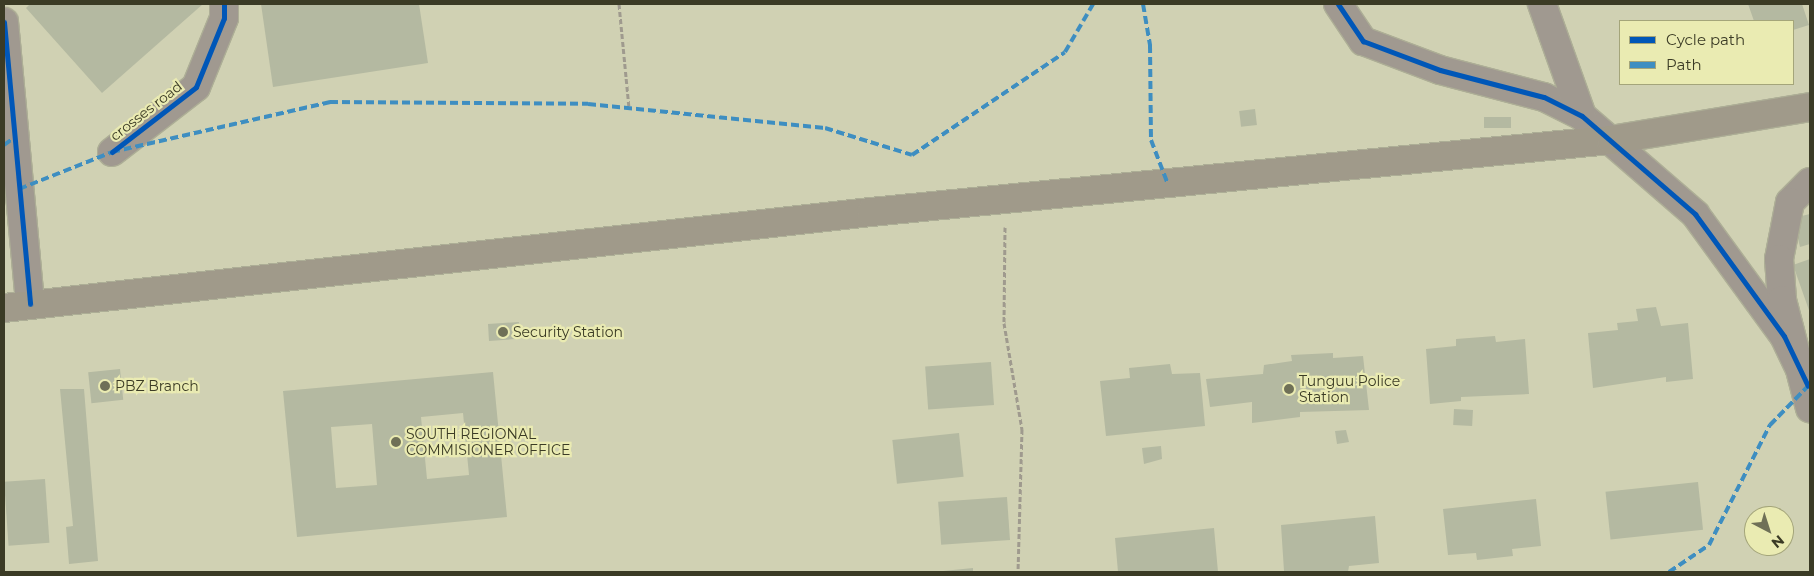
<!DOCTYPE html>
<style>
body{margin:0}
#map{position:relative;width:1814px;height:576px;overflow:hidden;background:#d0d1b3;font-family:Montserrat,sans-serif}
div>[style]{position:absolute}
.building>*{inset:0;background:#b4b9a1;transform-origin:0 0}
.path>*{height:3px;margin-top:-1.5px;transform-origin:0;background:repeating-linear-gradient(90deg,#9f9a8e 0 5px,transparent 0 7.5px)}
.roads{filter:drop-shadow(1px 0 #adae96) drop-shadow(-1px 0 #adae96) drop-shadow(0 1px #adae96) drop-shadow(0 -1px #adae96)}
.minor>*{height:28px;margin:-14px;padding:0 14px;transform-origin:14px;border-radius:14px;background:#a09990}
.major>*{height:28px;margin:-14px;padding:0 14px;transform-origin:14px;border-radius:14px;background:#a09a8a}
.quiet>*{height:4px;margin-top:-2px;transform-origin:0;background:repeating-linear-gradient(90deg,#3e8ec1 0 8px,transparent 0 12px)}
.cycleway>*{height:5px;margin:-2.5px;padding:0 2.5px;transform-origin:2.5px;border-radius:2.5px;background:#0057b8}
.dots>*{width:14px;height:14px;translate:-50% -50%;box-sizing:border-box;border:2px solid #eaebb2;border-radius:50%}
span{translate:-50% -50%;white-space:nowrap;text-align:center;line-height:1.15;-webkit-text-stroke:4.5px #eaebb2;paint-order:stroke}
.street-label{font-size:14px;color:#3b3b25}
.poi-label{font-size:14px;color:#3b3b25}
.left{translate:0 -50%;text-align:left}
.frame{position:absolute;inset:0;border:5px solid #3b3b25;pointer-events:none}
.legend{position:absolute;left:1619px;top:20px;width:175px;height:65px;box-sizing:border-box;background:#eaebb2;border:1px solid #a4a57a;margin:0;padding:6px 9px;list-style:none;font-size:15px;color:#3b3b25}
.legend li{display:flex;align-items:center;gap:10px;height:25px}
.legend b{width:25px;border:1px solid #a4a57a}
.north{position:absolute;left:1744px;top:506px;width:50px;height:50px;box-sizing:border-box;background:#eaebb2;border:1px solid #a4a57a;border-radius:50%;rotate:140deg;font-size:14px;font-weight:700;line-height:20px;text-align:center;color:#3b3b25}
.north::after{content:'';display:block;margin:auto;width:18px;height:22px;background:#6f7057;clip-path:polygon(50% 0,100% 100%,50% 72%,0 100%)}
</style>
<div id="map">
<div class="building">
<div style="clip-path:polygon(30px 4px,203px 4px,102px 93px,26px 8px)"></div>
<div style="clip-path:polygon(261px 4px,419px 4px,428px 63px,273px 87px)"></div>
<div style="clip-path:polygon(1748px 4px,1802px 4px,1809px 25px,1793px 30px,1793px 21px,1754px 21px)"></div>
<div style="left:1255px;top:109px;width:16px;height:16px;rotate:83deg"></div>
<div style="left:1484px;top:117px;width:27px;height:11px"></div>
<div style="clip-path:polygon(1810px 214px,1810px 244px,1800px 247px,1793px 218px)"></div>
<div style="clip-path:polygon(1810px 259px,1810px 313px,1793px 265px)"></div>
<div style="clip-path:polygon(1656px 307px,1661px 326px,1688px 323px,1693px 379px,1666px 382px,1666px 377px,1593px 388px,1588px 333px,1618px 330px,1617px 323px,1638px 321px,1636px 309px)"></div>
<div style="clip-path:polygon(519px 322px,515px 339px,489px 341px,488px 324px)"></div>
<div style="clip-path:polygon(1495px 336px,1496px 342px,1525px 339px,1529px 394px,1461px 397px,1461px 401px,1430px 404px,1426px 349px,1456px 346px,1456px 339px)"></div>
<div style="clip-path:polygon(1333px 353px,1333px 358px,1363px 356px,1369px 410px,1300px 412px,1300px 417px,1252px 423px,1252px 402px,1210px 407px,1206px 379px,1263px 374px,1264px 365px,1292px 361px,1291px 355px)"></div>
<div style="left:991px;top:362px;width:43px;height:66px;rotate:86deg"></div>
<div style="clip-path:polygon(1170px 364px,1172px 374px,1200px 373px,1205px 426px,1106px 436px,1100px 381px,1130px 378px,1129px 368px)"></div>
<div style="left:120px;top:369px;width:31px;height:32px;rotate:84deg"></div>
<div style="clip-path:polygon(evenodd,493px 372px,507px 517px,297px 537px,283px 391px,493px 372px,463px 413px,469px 475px,427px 479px,421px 417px,463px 413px,493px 372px,372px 424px,377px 485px,336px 488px,331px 427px,372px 424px)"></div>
<div style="clip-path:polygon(60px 389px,84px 389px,98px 561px,69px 564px,66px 527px,73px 526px)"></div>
<div style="left:1454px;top:409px;width:19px;height:16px;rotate:3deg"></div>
<div style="clip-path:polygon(1346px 430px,1349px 442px,1337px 444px,1335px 431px)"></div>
<div style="left:959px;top:433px;width:44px;height:67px;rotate:84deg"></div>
<div style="clip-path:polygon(1161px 446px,1162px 459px,1144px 464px,1142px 448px)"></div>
<div style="left:45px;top:479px;width:64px;height:41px;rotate:86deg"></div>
<div style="left:1698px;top:482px;width:48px;height:93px;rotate:84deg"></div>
<div style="left:1007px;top:497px;width:43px;height:69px;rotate:86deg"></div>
<div style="clip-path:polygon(1536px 499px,1541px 546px,1512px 549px,1513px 556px,1477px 560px,1476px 553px,1448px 555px,1443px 509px)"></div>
<div style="clip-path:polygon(1375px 516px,1379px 563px,1349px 566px,1348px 572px,1284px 571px,1281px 525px)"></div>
<div style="clip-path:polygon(1214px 528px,1218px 572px,1118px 572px,1115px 538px)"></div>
<div style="clip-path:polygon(973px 568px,973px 572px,943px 572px,943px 571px)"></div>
</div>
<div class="path">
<div style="left:619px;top:4px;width:104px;rotate:84.5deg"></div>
<div style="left:1005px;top:227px;width:96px;rotate:90.6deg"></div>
<div style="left:1004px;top:323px;width:108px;rotate:80.4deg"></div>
<div style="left:1022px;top:429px;width:143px;rotate:91.6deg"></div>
</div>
<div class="roads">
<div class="minor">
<div style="left:1338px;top:4px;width:45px;rotate:56deg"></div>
<div style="left:1363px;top:41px;width:82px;rotate:20.6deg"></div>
<div style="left:1440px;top:70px;width:107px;rotate:14.6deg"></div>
<div style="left:1544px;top:97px;width:42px;rotate:26.6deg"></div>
<div style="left:1582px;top:116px;width:150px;rotate:40.9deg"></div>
<div style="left:1695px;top:214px;width:151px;rotate:53.9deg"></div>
<div style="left:1784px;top:336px;width:55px;rotate:64.4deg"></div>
<div style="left:1542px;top:4px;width:119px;rotate:70.3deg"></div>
<div style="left:4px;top:22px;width:283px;rotate:84.7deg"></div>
<div style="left:112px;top:152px;width:106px;rotate:-37.7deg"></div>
<div style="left:196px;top:87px;width:74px;rotate:-67.9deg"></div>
<div style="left:224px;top:18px;width:14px;rotate:-90deg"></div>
<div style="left:1810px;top:182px;width:28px;rotate:135deg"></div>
<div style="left:1790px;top:202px;width:58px;rotate:100.9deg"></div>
<div style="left:1779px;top:259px;width:41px;rotate:85.8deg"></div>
<div style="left:1782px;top:300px;width:112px;rotate:75.5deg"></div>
</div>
<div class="major">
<div style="left:4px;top:308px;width:872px;rotate:-6.32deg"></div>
<div style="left:871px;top:212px;width:743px;rotate:-5.56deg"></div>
<div style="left:1611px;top:140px;width:202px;rotate:-9.4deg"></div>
</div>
</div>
<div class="quiet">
<div style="left:1143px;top:4px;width:42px;rotate:80.3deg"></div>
<div style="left:1150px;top:45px;width:95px;rotate:89.4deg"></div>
<div style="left:1151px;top:140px;width:45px;rotate:69.1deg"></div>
<div style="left:4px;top:145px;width:14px;rotate:-36deg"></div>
<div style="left:19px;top:189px;width:100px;rotate:-21.7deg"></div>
<div style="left:112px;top:152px;width:224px;rotate:-12.9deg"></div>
<div style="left:330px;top:102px;width:258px;rotate:0.4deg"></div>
<div style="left:588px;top:104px;width:238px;rotate:5.8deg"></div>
<div style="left:825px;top:128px;width:91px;rotate:17.2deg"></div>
<div style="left:912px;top:155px;width:184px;rotate:-33.9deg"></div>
<div style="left:1065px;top:52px;width:56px;rotate:-59.7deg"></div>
<div style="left:1669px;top:572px;width:48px;rotate:-34deg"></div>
<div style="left:1709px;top:545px;width:135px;rotate:-63.1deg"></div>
<div style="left:1770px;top:425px;width:54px;rotate:-45.7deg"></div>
</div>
<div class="cycleway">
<div style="left:1338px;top:4px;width:45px;rotate:56deg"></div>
<div style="left:1363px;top:41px;width:82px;rotate:20.6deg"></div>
<div style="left:1440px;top:70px;width:107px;rotate:14.6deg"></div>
<div style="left:1544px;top:97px;width:42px;rotate:26.6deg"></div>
<div style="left:1582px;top:116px;width:150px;rotate:40.9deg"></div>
<div style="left:1695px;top:214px;width:151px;rotate:53.9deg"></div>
<div style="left:1784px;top:336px;width:55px;rotate:64.4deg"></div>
<div style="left:4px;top:22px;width:283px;rotate:84.7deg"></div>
<div style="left:112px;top:152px;width:106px;rotate:-37.7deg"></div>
<div style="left:196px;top:87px;width:74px;rotate:-67.9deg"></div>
<div style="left:224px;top:18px;width:14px;rotate:-90deg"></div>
</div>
<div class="dots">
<div style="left:503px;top:332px;background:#6f7057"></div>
<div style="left:105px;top:386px;background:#6f7057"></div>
<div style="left:1289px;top:389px;background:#6f7057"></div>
<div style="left:396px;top:442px;background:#6f7057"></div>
</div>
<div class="street-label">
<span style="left:146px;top:111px;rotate:-38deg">crosses road</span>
</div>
<div class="poi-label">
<span class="left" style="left:513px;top:332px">Security Station</span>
<span class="left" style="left:1299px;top:389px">Tunguu Police<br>Station</span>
<span class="left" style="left:115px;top:386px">PBZ Branch</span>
<span class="left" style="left:406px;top:442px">SOUTH REGIONAL<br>COMMISIONER OFFICE</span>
</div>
<div class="frame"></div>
<ul class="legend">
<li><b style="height:6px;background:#0057b8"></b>Cycle path</li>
<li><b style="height:6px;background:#3e8ec1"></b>Path</li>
</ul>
<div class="north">N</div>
</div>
